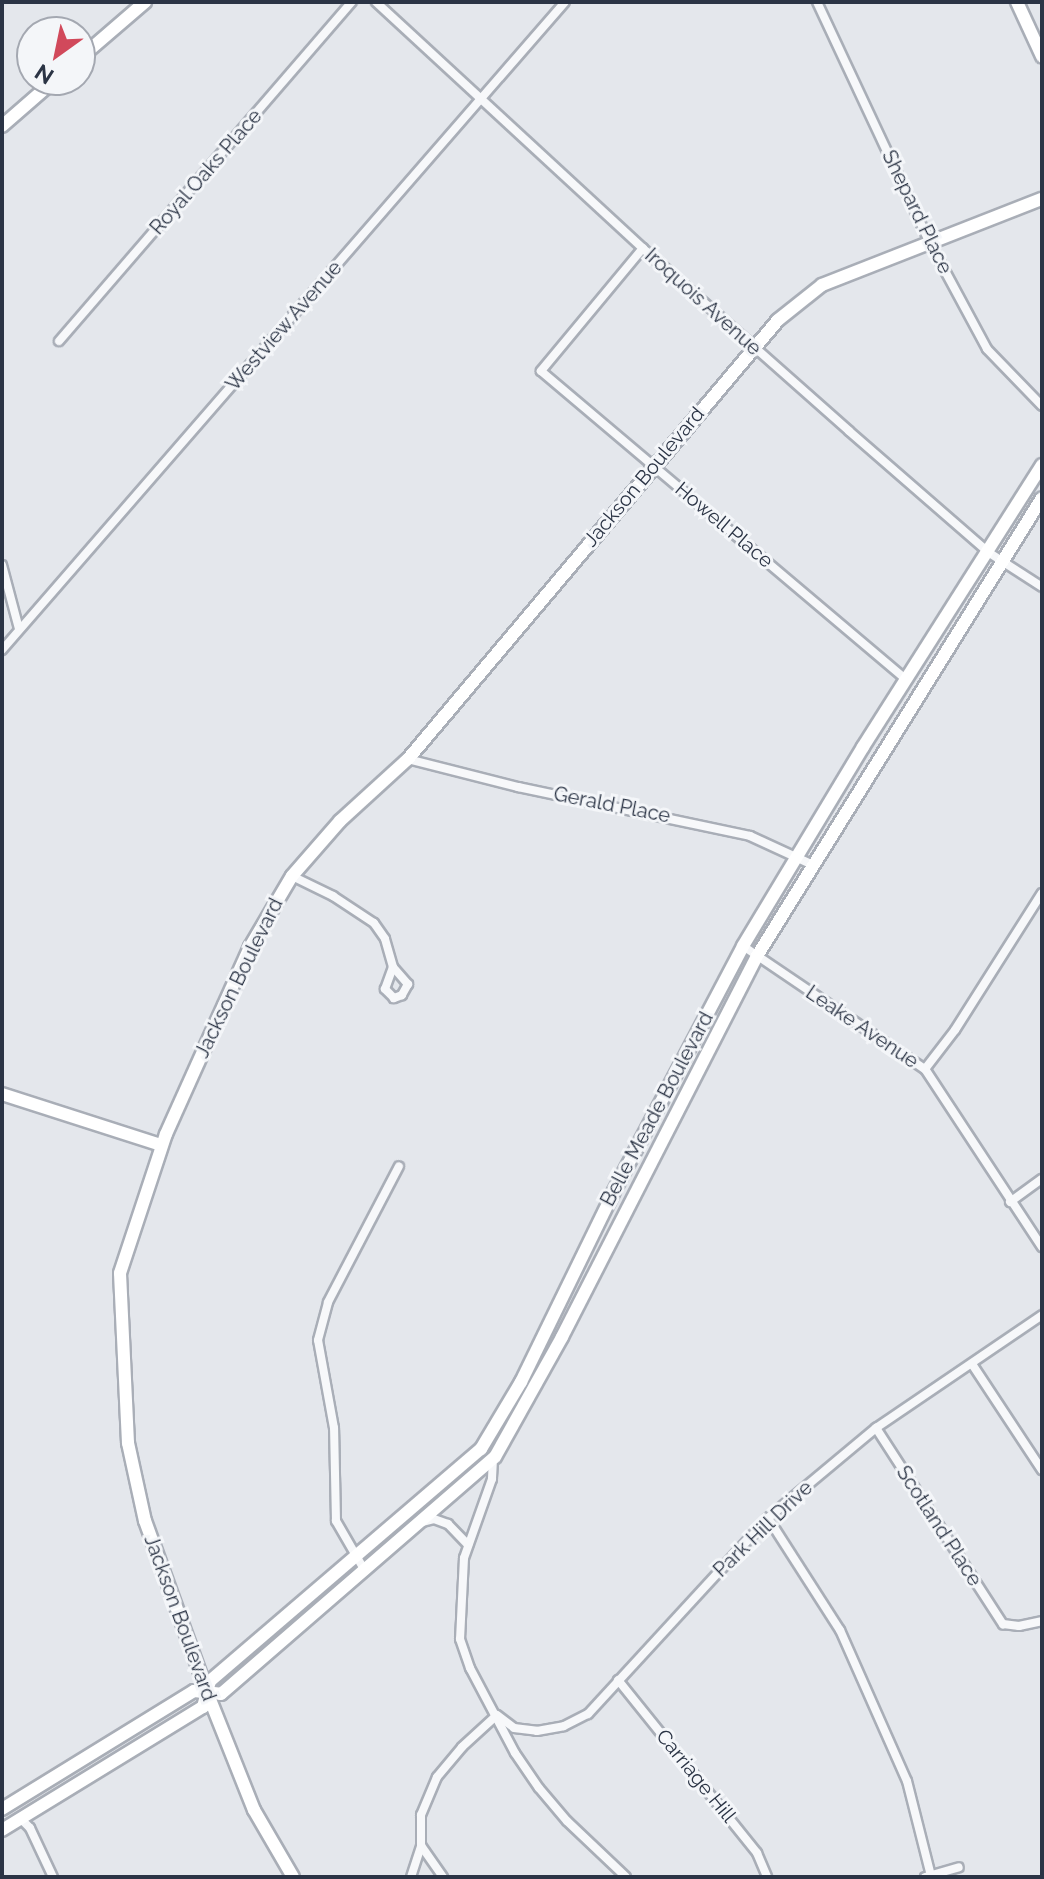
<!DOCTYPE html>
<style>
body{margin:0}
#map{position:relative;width:1044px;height:1879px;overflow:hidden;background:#e4e7ec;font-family:Raleway,sans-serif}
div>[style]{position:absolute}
.roads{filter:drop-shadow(2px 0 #a9aeb7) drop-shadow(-2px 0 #a9aeb7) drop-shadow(0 2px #a9aeb7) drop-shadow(0 -2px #a9aeb7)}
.street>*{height:8px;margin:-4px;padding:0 4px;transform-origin:4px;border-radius:4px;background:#f7f8fa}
.secondary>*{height:12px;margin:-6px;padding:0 6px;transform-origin:6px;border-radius:6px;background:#fff}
span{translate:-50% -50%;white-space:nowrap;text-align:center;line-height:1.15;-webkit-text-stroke:6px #f4f6f9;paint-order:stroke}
.street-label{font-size:20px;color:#2b3445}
.frame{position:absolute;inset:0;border:4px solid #2b3445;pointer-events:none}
.north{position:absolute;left:16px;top:16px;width:80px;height:80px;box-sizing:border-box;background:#f4f6f9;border:2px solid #a4a8b1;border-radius:50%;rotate:213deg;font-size:22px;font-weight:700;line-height:32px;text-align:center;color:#2b3445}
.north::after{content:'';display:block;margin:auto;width:28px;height:36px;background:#d1495b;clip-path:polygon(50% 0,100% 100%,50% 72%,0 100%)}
</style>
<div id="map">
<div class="roads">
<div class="street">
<div style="left:376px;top:2px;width:369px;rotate:42.7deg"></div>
<div style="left:647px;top:252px;width:270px;rotate:41.5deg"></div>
<div style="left:849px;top:431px;width:184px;rotate:41deg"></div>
<div style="left:988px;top:552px;width:64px;rotate:32.9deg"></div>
<div style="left:817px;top:2px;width:266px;rotate:64.9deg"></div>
<div style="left:930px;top:243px;width:120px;rotate:61.7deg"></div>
<div style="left:987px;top:349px;width:79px;rotate:46deg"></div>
<div style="left:643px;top:248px;width:160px;rotate:129.7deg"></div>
<div style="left:541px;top:371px;width:478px;rotate:40.2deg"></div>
<div style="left:59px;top:341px;width:448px;rotate:-49.2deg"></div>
<div style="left:2px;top:565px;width:66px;rotate:75.1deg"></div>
<div style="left:2px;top:650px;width:858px;rotate:-49.02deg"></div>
<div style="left:408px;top:759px;width:114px;rotate:14.3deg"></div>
<div style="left:518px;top:787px;width:237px;rotate:11.9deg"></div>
<div style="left:750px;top:836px;width:67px;rotate:24.7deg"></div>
<div style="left:292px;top:876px;width:46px;rotate:26deg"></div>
<div style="left:333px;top:896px;width:49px;rotate:33.4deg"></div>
<div style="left:374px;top:923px;width:19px;rotate:55deg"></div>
<div style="left:385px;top:939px;width:29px;rotate:74deg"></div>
<div style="left:393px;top:967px;width:23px;rotate:49deg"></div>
<div style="left:408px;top:984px;width:13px;rotate:119deg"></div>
<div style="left:402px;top:995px;width:9px;rotate:159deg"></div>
<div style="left:394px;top:998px;width:13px;rotate:-135deg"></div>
<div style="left:385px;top:989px;width:23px;rotate:-70deg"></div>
<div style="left:743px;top:946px;width:220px;rotate:34.1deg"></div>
<div style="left:925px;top:1069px;width:213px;rotate:56.7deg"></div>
<div style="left:925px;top:1069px;width:49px;rotate:-52.4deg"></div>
<div style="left:955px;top:1030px;width:162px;rotate:-57.6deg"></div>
<div style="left:1010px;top:1202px;width:39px;rotate:-36deg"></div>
<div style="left:972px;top:1364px;width:127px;rotate:56.6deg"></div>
<div style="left:876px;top:1428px;width:234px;rotate:57.1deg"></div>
<div style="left:1003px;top:1624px;width:16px;rotate:7deg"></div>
<div style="left:1019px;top:1626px;width:24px;rotate:-12deg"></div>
<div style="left:493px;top:1459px;width:20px;rotate:93deg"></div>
<div style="left:492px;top:1479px;width:84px;rotate:109.5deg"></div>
<div style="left:464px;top:1558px;width:81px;rotate:92.8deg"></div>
<div style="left:460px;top:1639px;width:31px;rotate:71deg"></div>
<div style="left:470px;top:1668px;width:96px;rotate:62.1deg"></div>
<div style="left:515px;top:1753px;width:42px;rotate:55.6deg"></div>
<div style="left:539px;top:1788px;width:43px;rotate:49.7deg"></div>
<div style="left:567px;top:1821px;width:81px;rotate:43.5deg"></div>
<div style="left:768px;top:1518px;width:133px;rotate:57.3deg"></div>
<div style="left:840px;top:1630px;width:165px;rotate:66.1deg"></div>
<div style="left:907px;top:1781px;width:98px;rotate:75.8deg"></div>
<div style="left:422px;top:1522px;width:12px;rotate:-14deg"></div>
<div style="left:434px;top:1519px;width:15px;rotate:20deg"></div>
<div style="left:448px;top:1524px;width:29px;rotate:46deg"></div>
<div style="left:365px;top:1571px;width:58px;rotate:-120.1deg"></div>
<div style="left:336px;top:1521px;width:93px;rotate:-91.2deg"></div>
<div style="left:334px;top:1428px;width:89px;rotate:-100.3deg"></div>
<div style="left:318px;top:1340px;width:39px;rotate:-75deg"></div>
<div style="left:328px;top:1302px;width:153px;rotate:-62.4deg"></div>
<div style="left:618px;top:1680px;width:222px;rotate:51.2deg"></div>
<div style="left:757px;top:1853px;width:26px;rotate:67deg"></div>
<div style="left:20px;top:1818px;width:14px;rotate:45deg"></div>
<div style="left:30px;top:1828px;width:54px;rotate:64.9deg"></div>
<div style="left:411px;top:1877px;width:33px;rotate:-72deg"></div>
<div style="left:443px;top:1877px;width:38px;rotate:-125deg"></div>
<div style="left:421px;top:1846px;width:31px;rotate:-90deg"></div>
<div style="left:421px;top:1815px;width:41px;rotate:-67.2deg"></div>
<div style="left:437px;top:1777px;width:39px;rotate:-50deg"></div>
<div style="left:462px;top:1747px;width:47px;rotate:-42.4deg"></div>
<div style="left:497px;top:1715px;width:21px;rotate:37deg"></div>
<div style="left:514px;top:1728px;width:23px;rotate:7deg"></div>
<div style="left:537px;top:1731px;width:27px;rotate:-10deg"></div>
<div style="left:564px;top:1726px;width:27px;rotate:-27deg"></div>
<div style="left:588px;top:1714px;width:266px;rotate:-47.4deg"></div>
<div style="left:768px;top:1518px;width:141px;rotate:-39.8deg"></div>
<div style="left:876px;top:1428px;width:201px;rotate:-34.2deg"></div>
<div style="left:925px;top:1877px;width:35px;rotate:-16deg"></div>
</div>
<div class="secondary">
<div style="left:1017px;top:2px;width:60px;rotate:65.2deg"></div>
<div style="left:80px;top:58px;width:86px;rotate:-40.7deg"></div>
<div style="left:2px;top:126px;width:70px;rotate:-41deg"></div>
<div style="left:2px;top:1094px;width:167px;rotate:17.8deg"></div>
<div style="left:2px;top:1809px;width:225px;rotate:-31.6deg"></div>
<div style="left:194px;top:1691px;width:27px;rotate:6deg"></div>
<div style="left:221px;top:1694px;width:362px;rotate:-40.9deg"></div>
<div style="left:495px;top:1457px;width:137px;rotate:-60.8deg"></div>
<div style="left:562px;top:1337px;width:428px;rotate:-62.9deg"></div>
<div style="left:757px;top:956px;width:539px;rotate:-58.11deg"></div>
<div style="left:2px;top:1830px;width:236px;rotate:-31.5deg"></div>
<div style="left:203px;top:1707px;width:27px;rotate:-75deg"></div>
<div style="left:210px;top:1681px;width:357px;rotate:-40.6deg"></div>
<div style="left:481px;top:1449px;width:78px;rotate:-59.2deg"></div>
<div style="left:521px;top:1382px;width:210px;rotate:-64deg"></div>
<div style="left:613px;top:1193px;width:279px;rotate:-62.2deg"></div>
<div style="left:743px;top:946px;width:232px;rotate:-58.9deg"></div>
<div style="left:863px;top:747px;width:334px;rotate:-57.6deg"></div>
<div style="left:293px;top:1877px;width:78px;rotate:-120.2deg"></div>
<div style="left:254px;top:1810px;width:127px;rotate:-111.7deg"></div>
<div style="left:207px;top:1692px;width:182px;rotate:-109.9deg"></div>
<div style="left:145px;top:1521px;width:80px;rotate:-102.3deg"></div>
<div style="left:128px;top:1443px;width:170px;rotate:-92.7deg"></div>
<div style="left:120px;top:1273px;width:146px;rotate:-71.7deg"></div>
<div style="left:166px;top:1134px;width:205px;rotate:-65.8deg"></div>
<div style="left:250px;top:947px;width:82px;rotate:-59.4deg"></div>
<div style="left:292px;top:876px;width:73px;rotate:-48.9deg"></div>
<div style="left:340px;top:821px;width:92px;rotate:-42.4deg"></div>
<div style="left:408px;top:759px;width:574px;rotate:-49.87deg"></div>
<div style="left:778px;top:320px;width:56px;rotate:-38.5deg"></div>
<div style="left:822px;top:285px;width:236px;rotate:-21.4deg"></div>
</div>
</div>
<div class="street-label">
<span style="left:206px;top:172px;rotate:-49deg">Royal Oaks Place</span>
<span style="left:917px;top:212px;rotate:64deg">Shepard Place</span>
<span style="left:703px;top:302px;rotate:42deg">Iroquois Avenue</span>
<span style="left:284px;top:326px;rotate:-49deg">Westview Avenue</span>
<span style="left:644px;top:477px;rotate:-50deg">Jackson Boulevard</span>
<span style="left:724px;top:525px;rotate:40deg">Howell Place</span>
<span style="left:612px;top:805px;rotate:11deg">Gerald Place</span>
<span style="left:239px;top:978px;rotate:-64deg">Jackson Boulevard</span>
<span style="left:862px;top:1027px;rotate:34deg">Leake Avenue</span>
<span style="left:657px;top:1109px;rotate:-62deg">Belle Meade Boulevard</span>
<span style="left:939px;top:1526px;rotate:57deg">Scotland Place</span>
<span style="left:763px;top:1529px;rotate:-44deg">Park Hill Drive</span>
<span style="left:180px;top:1618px;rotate:70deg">Jackson Boulevard</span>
<span style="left:696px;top:1776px;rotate:51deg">Carriage Hill</span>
</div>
<div class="frame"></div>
<div class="north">N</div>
</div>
